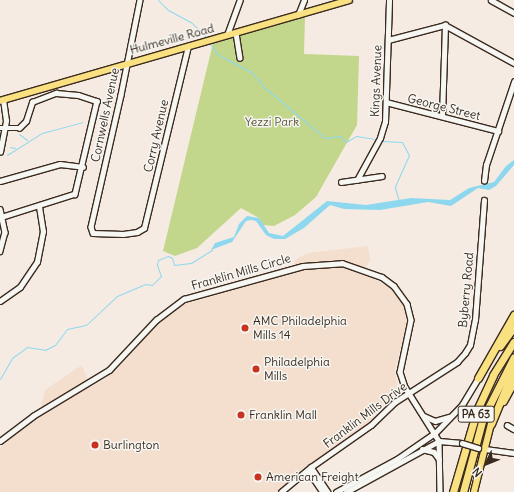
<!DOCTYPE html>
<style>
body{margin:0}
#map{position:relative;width:514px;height:492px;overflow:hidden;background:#f5ebe2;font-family:Delius,sans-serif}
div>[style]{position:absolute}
.built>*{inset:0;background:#f4dece}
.green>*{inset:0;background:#c2d78c}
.water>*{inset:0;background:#8ed8ef}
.stream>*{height:1px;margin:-0.5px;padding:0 0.5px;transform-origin:0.5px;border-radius:0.5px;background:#8ed8ef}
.roads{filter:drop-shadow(1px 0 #3b2a1e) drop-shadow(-1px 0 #3b2a1e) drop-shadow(0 1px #3b2a1e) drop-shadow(0 -1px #3b2a1e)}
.minor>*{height:4.5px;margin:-2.25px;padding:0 2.25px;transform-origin:2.25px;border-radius:2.25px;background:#f6f6f2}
.major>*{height:5.5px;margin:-2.75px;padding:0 2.75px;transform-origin:2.75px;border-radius:2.75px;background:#f9e181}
.highway>*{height:7px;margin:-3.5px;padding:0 3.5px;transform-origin:3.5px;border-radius:3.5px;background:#f9e181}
.bridges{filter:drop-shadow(1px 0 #3b2a1e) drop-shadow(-1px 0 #3b2a1e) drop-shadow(0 1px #3b2a1e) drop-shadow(0 -1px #3b2a1e)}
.minor-bridge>*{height:4.5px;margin:-2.25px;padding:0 2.25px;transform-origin:2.25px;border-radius:2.25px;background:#f6f6f2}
.dots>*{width:11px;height:11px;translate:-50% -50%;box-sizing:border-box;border:2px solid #f6f6f2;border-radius:50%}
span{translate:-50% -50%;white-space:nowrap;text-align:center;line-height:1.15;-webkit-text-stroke:3px #f6f6f2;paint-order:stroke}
.shield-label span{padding:1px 3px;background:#f6f6f2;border:1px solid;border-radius:3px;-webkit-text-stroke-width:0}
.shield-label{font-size:11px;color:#3b2a1e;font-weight:700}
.street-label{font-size:12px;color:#3b2a1e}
.park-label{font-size:12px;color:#5d553a}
.poi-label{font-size:12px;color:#3b2a1e}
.left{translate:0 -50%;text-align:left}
.north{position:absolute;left:466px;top:444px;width:40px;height:40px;-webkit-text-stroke:3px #f6f6f2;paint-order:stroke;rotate:227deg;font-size:11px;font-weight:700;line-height:16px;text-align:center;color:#3b2a1e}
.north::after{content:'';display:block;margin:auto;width:14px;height:18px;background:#3b2a1e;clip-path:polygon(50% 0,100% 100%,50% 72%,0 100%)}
</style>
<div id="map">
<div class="built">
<div style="clip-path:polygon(368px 246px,370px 260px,363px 273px,389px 287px,402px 302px,405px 312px,407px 324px,395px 370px,398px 391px,366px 425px,304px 468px,277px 492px,0 492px,0 448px,17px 431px,45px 413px,41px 405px,45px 390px,77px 368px,82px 366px,91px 387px,106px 378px,125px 361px,154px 326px,182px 305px,293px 273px,295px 260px,308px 253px)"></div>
</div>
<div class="green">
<div style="clip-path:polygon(305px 16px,304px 54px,359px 56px,357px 125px,316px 197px,295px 215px,274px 226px,263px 225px,259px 218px,241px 208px,197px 248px,175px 256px,163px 251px,213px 43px)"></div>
</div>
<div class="water">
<div style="clip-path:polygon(514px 160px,514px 165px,496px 186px,489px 190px,478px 188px,451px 206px,428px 202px,380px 210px,344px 209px,330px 205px,304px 228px,285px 239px,274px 239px,266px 235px,256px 221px,251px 220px,246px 221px,232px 242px,211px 250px,215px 243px,234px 237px,239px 224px,247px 216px,259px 218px,269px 233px,283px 236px,327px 201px,366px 205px,411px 198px,450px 200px,469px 188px,494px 182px,506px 166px)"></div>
</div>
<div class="stream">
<div style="left:158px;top:0;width:14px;rotate:45deg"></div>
<div style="left:168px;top:10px;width:26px;rotate:28deg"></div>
<div style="left:191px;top:22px;width:24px;rotate:45deg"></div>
<div style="left:209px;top:42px;width:14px;rotate:56deg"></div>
<div style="left:217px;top:54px;width:40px;rotate:28deg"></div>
<div style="left:252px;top:73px;width:20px;rotate:49deg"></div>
<div style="left:265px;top:88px;width:78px;rotate:39.8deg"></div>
<div style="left:325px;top:138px;width:15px;rotate:-8deg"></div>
<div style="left:340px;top:136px;width:8px;rotate:45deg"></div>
<div style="left:346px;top:142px;width:12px;rotate:-31deg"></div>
<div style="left:356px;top:136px;width:20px;rotate:9deg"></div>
<div style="left:19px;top:134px;width:10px;rotate:37deg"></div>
<div style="left:381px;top:141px;width:21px;rotate:3deg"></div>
<div style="left:402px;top:142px;width:15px;rotate:62deg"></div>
<div style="left:409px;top:155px;width:35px;rotate:114deg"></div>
<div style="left:395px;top:187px;width:16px;rotate:75deg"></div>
<div style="left:10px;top:147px;width:5px;rotate:11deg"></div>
<div style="left:7px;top:155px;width:41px;rotate:-32.2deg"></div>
<div style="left:42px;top:133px;width:42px;rotate:-15deg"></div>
<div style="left:0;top:379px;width:24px;rotate:-60deg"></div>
<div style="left:12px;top:358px;width:19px;rotate:-36deg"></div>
<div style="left:27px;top:347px;width:18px;rotate:9deg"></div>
<div style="left:45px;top:350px;width:11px;rotate:-27deg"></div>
<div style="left:55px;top:345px;width:20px;rotate:-53deg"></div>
<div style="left:67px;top:329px;width:19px;rotate:-12deg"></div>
<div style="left:86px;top:325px;width:42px;rotate:-43.1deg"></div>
<div style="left:117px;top:296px;width:30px;rotate:-23deg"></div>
<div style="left:145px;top:284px;width:7px;rotate:8deg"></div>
<div style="left:152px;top:285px;width:13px;rotate:-45deg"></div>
<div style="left:161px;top:276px;width:12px;rotate:-110deg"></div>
<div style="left:157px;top:265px;width:5px;rotate:-79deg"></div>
<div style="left:158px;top:260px;width:11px;rotate:-22deg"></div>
<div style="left:168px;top:256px;width:4px;rotate:27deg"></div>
<div style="left:172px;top:258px;width:7px;rotate:74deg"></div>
<div style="left:174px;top:265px;width:17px;rotate:-7deg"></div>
<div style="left:191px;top:263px;width:25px;rotate:-32deg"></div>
</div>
<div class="roads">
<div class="minor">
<div style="left:140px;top:0;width:97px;rotate:101.3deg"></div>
<div style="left:121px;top:95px;width:135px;rotate:102.8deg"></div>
<div style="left:91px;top:227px;width:6px;rotate:72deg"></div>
<div style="left:93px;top:233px;width:30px;rotate:2deg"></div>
<div style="left:123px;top:234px;width:14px;rotate:-8deg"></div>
<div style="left:137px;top:232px;width:8px;rotate:-30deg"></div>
<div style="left:144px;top:228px;width:187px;rotate:-76.4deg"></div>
<div style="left:491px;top:0;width:26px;rotate:29deg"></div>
<div style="left:298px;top:15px;width:16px;rotate:-68deg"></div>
<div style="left:236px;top:33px;width:25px;rotate:81deg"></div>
<div style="left:227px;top:35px;width:37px;rotate:-70deg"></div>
<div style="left:388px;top:40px;width:59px;rotate:-14.7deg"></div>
<div style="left:445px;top:25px;width:79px;rotate:28.8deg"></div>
<div style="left:386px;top:102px;width:116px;rotate:14.5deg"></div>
<div style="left:442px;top:116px;width:91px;rotate:-88.1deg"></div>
<div style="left:0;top:128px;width:19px"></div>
<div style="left:19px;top:128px;width:10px;rotate:-45deg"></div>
<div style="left:26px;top:121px;width:20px;rotate:-72deg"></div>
<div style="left:32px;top:102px;width:26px;rotate:-21deg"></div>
<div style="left:56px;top:93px;width:22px;rotate:5deg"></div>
<div style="left:78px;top:95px;width:20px;rotate:18deg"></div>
<div style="left:97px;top:101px;width:96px;rotate:103.3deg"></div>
<div style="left:75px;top:194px;width:79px;rotate:162.3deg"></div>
<div style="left:0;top:152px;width:32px;rotate:-79deg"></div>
<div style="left:6px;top:121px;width:21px;rotate:-98deg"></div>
<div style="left:357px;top:180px;width:48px;rotate:-61.3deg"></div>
<div style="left:380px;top:138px;width:17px;rotate:-73deg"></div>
<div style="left:385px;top:122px;width:122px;rotate:-88.1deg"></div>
<div style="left:0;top:181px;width:62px;rotate:-15.8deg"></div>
<div style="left:60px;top:164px;width:23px;rotate:7deg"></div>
<div style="left:484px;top:181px;width:16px;rotate:-83deg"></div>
<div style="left:486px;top:165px;width:88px;rotate:-71.4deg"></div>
<div style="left:341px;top:182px;width:41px;rotate:-8.3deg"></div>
<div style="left:0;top:209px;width:24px;rotate:78deg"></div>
<div style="left:5px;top:232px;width:20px;rotate:105deg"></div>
<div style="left:0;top:301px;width:24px;rotate:-35deg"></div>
<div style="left:20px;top:287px;width:30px;rotate:-56deg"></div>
<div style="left:37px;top:262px;width:31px;rotate:-79deg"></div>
<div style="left:43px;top:232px;width:25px;rotate:-99deg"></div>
<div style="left:424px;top:416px;width:12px;rotate:24deg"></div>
<div style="left:435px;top:421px;width:15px;rotate:-16deg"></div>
<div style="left:507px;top:425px;width:8px;rotate:30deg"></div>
<div style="left:0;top:441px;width:41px;rotate:-37.1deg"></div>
<div style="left:33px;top:416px;width:89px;rotate:-31.2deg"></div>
<div style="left:109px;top:370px;width:69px;rotate:-46.8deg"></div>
<div style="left:156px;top:320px;width:35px;rotate:-37deg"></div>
<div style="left:184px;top:299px;width:123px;rotate:-15.5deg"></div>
<div style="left:303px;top:266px;width:39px;rotate:-4deg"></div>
<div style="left:342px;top:263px;width:42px;rotate:19.3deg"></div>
<div style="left:382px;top:277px;width:15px;rotate:37deg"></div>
<div style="left:394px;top:286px;width:22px;rotate:54deg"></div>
<div style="left:407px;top:304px;width:16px;rotate:76deg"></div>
<div style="left:411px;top:320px;width:53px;rotate:101.9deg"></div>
<div style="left:400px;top:372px;width:16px;rotate:72deg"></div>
<div style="left:405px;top:387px;width:64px;rotate:57.8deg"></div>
<div style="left:439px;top:441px;width:51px;rotate:88.9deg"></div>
<div style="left:478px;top:448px;width:36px;rotate:8deg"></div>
<div style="left:422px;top:449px;width:12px;rotate:14deg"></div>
<div style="left:434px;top:452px;width:9px;rotate:54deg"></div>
<div style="left:311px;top:467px;width:30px;rotate:56deg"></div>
<div style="left:308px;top:470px;width:27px;rotate:56deg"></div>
<div style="left:281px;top:492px;width:39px;rotate:-40deg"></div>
<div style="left:311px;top:467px;width:73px;rotate:-35deg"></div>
<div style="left:371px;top:425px;width:33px;rotate:-44deg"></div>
<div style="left:395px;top:402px;width:74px;rotate:-32.8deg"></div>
<div style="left:457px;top:362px;width:12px;rotate:-48deg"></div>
<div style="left:465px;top:353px;width:9px;rotate:-58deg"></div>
<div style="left:470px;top:345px;width:25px;rotate:-79deg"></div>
<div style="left:475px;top:320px;width:120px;rotate:-85.7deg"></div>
<div style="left:336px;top:492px;width:69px;rotate:-28.4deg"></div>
<div style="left:397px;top:459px;width:46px;rotate:-34.4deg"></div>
<div style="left:435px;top:433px;width:39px;rotate:-46deg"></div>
<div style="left:462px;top:405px;width:31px;rotate:-59deg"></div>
<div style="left:346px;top:492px;width:106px;rotate:-28.7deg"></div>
<div style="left:439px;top:441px;width:23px;rotate:5deg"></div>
</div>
<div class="major">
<div style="left:0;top:101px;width:363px;rotate:-16.1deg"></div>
<div style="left:474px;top:492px;width:70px;rotate:-76deg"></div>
</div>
<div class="highway">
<div style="left:500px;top:346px;width:24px;rotate:-54deg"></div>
<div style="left:478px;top:378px;width:73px;rotate:-60.3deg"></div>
<div style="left:503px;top:401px;width:23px;rotate:-61deg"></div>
<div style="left:491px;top:424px;width:61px;rotate:-67.7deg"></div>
<div style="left:453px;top:492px;width:85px;rotate:-73.7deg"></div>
<div style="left:477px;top:410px;width:38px;rotate:-65deg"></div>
<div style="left:493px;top:375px;width:39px;rotate:-58deg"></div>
<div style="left:463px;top:492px;width:77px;rotate:-74.9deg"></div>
<div style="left:483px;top:418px;width:68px;rotate:-63.1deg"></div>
</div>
</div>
<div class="bridges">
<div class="minor-bridge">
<div style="left:462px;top:443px;width:17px;rotate:17deg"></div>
</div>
</div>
<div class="dots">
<div style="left:245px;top:328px;background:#c8321e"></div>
<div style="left:256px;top:369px;background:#c8321e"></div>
<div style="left:241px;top:415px;background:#c8321e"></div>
<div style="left:95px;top:445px;background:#c8321e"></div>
<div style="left:258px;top:477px;background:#c8321e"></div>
</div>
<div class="shield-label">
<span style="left:476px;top:414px">PA 63</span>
</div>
<div class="street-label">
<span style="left:172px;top:39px;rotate:-15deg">Hulmeville Road</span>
<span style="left:376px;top:81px;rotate:-88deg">Kings Avenue</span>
<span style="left:444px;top:107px;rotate:14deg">George Street</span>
<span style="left:105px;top:115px;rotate:-78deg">Cornwells Avenue</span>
<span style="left:156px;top:136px;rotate:-77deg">Corry Avenue</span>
<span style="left:241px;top:272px;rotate:-16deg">Franklin Mills Circle</span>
<span style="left:466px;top:290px;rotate:-85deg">Byberry Road</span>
<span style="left:365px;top:415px;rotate:-37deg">Franklin Mills Drive</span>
</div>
<div class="park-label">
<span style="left:272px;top:122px">Yezzi Park</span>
</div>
<div class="poi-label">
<span class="left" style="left:253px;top:328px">AMC Philadelphia<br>Mills 14</span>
<span class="left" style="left:264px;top:369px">Philadelphia<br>Mills</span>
<span class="left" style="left:249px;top:415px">Franklin Mall</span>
<span class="left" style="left:103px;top:445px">Burlington</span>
<span class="left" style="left:266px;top:477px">American Freight</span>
</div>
<div class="north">N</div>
</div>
